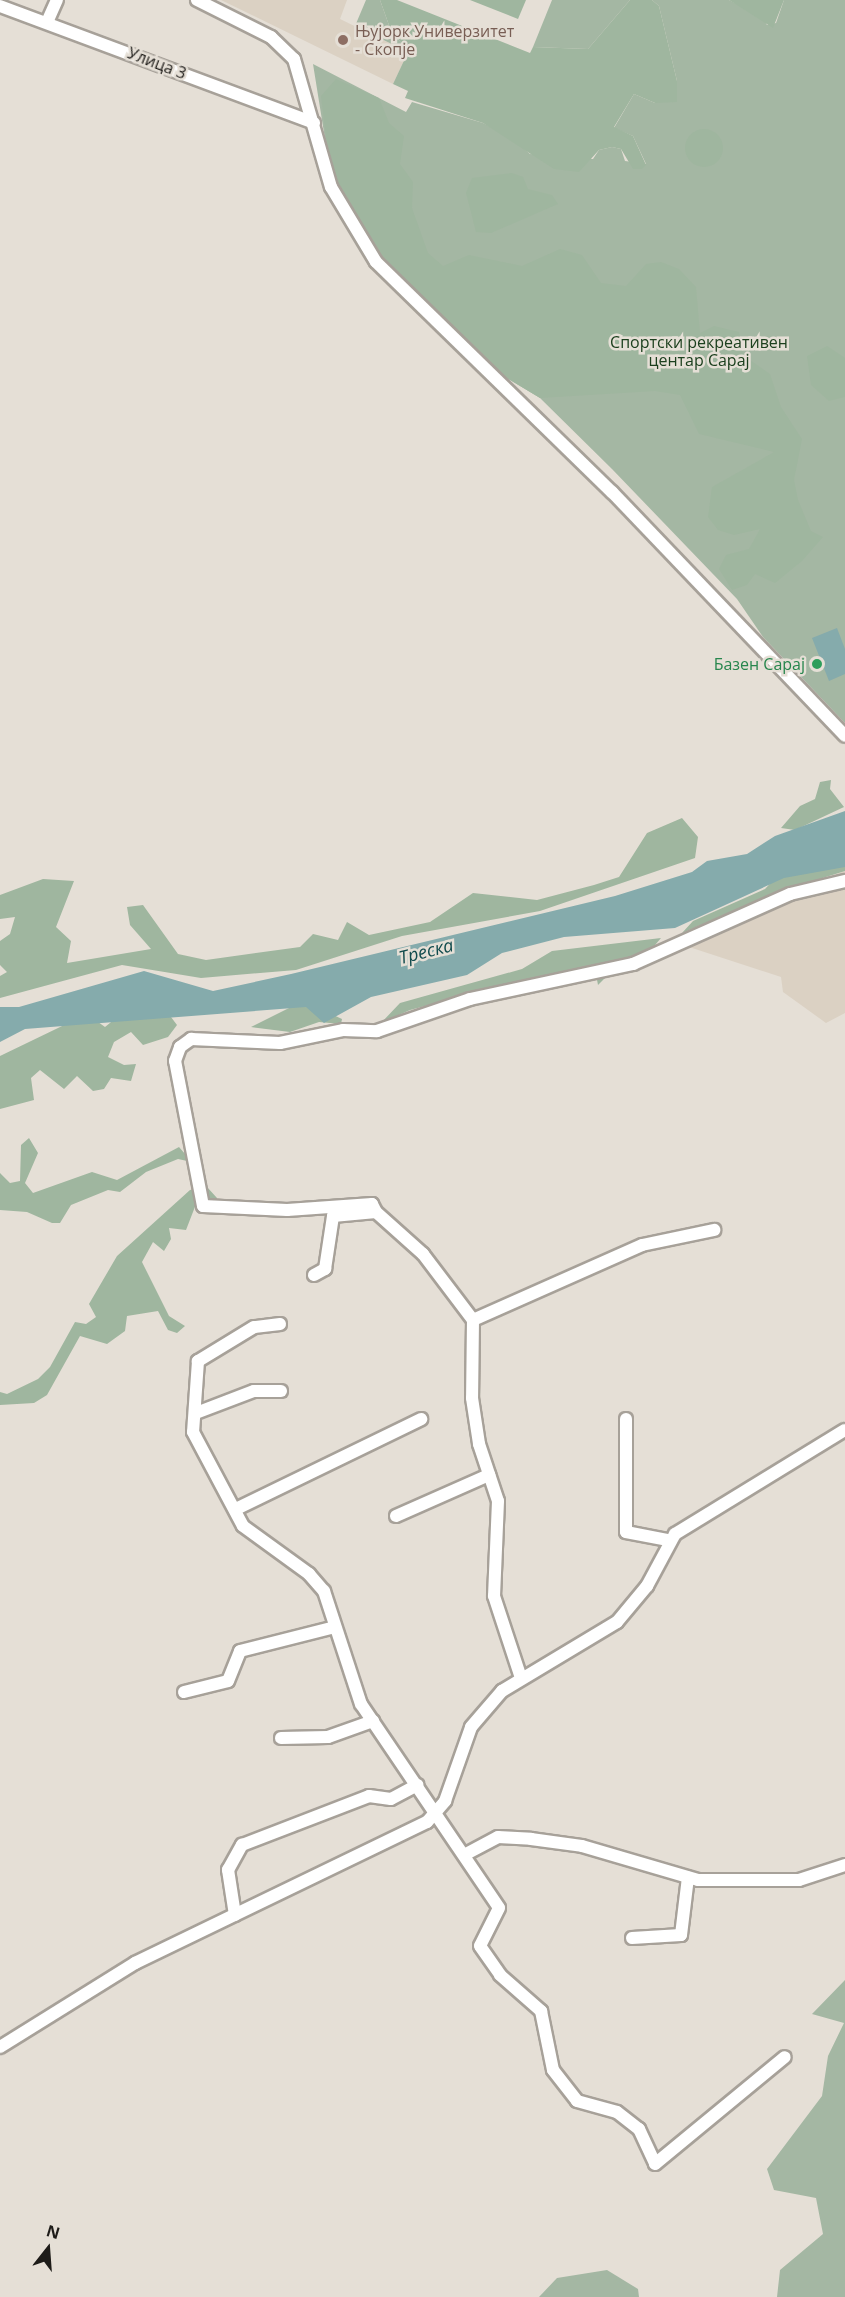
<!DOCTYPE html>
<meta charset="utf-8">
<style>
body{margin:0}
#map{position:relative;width:845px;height:2297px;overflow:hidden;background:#e5dfd6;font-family:"Open Sans",sans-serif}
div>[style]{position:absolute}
.built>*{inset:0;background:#dbd1c3}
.green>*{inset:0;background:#a4b7a3}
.forest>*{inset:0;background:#9fb69f}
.round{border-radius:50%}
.water>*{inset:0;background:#85abac}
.roads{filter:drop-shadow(2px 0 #a7a199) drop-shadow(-2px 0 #a7a199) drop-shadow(0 2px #a7a199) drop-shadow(0 -2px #a7a199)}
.minor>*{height:12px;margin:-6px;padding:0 6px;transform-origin:6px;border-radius:6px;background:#fff}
.dots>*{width:16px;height:16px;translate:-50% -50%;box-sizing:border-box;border:3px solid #e5dfd6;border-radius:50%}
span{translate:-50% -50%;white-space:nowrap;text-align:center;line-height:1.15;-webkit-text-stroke:5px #e5dfd6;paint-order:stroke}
.education-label{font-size:16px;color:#785e54}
.left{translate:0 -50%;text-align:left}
.street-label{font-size:16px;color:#1e1c19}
.park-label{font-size:16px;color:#1c401e}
.leisure-label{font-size:16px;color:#27864d}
.right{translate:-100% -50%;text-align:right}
.water-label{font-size:18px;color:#114b4d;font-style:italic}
.north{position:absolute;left:18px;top:2219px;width:60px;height:60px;-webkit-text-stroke:4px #e5dfd6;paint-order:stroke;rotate:17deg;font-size:16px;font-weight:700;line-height:24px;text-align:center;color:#1e1c19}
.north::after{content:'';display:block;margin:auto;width:21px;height:27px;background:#1e1c19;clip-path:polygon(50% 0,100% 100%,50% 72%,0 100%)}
</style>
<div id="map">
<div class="built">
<div style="clip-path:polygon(221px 0,347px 0,340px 19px,408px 52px,393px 84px)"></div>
<div style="clip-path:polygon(845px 871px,845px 1013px,826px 1023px,783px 992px,781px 977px,686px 946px,689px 934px,753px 902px)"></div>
</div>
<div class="green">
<div style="clip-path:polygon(366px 0,380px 0,390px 28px,408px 52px,355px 26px)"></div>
<div style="clip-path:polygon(552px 0,630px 0,588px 49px,533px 47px)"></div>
<div style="clip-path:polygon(652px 0,729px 0,762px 17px,767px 25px,776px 23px,784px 0,845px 0,845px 723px,763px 637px,737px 599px,612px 469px,540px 398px,487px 366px,330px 170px,313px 64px,406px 112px,412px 102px,483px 123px,511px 137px,530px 154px,593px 159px,599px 150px,612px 147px,621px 149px,625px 161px,646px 164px,633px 136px,614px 128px,634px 94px,655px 103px,677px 81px,659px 6px)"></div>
<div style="clip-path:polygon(845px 1980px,845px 2297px,777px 2297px,780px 2270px,823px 2234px,816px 2198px,774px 2190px,767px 2169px,822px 2096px,828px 2056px,844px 2023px,812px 2014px)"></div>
<div style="clip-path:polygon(607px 2270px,638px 2289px,639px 2297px,539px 2297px,557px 2278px)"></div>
</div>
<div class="forest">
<div style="clip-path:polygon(380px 0,397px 0,530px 53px,533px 47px,588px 49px,630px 0,652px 0,659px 6px,677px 81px,677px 102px,655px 103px,634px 94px,614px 127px,633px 136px,646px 165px,642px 169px,633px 169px,621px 149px,612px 147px,599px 150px,579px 172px,554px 169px,483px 123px,405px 98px,408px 91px,393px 84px,408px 52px,390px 28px)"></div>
<div style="clip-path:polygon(470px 0,526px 0,518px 19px)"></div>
<div style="clip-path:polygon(729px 0,784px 0,773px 28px)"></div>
<div style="clip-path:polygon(336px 79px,379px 98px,389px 123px,404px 136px,400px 164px,413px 182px,412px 208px,428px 253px,443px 266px,469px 255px,522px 266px,560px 249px,582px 255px,601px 283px,626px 286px,646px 264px,661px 262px,679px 269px,696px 287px,700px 333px,714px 326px,739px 332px,744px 356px,770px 374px,781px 407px,802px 439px,794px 480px,798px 500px,811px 531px,823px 537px,802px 561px,775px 583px,755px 574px,747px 585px,732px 590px,719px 569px,726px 555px,749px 549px,760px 529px,734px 535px,718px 530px,708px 517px,712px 487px,774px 452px,699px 434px,680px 395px,655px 391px,540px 398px,487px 366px,383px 267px,348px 217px,330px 170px,321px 96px)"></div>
<div class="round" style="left:685px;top:129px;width:38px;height:38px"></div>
<div style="clip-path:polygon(512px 173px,523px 177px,528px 189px,552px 195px,558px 204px,491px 233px,476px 232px,466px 193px,472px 178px)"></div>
<div style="clip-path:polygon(827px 346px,845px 358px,845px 397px,829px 401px,811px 385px,807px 356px)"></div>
<div style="clip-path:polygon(831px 780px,830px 789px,844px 807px,795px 830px,781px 828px,800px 806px,815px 799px,820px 782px)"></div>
<div style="clip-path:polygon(682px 818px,698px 837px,695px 858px,540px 911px,402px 936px,296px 970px,201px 978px,122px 965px,0 998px,0 976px,7px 972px,0 965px,0 941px,10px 934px,15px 917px,0 919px,0 895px,43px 879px,74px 881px,56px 927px,71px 941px,67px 963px,151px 949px,130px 925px,127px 907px,143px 905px,178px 954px,206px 960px,300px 947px,313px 934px,338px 940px,347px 922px,369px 935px,430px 922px,473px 893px,537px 900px,594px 885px,619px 877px,647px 833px)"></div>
<div style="clip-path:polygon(845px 863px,845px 871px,775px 893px,682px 933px,693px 921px,765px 889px,779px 874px)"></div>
<div style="clip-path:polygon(661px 938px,650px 951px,614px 969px,598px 985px,595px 969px,570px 971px,546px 985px,526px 979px,410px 1010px,381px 1023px,400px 1003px,522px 969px,552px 951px)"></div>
<div style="clip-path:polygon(303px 1001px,342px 1019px,341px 1024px,319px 1022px,290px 1032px,251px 1027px)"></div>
<div style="clip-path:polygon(165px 1009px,177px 1025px,168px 1037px,143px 1045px,131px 1032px,114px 1042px,108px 1057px,124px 1065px,136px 1064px,131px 1081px,111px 1078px,104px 1089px,93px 1091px,77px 1076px,64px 1089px,40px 1070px,31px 1078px,34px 1100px,0 1109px,0 1056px,87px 1014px,105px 1027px,126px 1010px)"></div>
<div style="clip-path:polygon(29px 1138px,38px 1153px,25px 1183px,33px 1193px,92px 1172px,117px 1180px,179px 1147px,192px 1162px,178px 1159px,146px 1172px,120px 1192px,108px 1190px,71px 1205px,60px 1223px,52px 1223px,27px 1212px,0 1210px,0 1173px,10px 1183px,20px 1181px,21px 1145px)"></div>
<div style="clip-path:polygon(207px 1187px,217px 1198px,216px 1210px,198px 1199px,186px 1230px,169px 1228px,171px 1239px,164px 1251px,153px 1242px,142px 1262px,169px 1316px,185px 1326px,177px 1333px,168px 1330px,158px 1311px,127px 1316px,125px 1331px,107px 1344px,80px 1336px,47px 1395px,34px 1403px,0 1405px,0 1392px,7px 1394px,38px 1379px,50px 1367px,75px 1322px,86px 1324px,96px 1317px,89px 1304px,117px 1256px,190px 1190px)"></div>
</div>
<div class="water">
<div style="clip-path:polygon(837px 628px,845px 649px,845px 674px,829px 681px,812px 638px)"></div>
<div style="clip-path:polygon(845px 811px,845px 867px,784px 878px,675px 928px,564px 937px,502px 953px,467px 975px,371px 997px,324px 1023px,306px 1007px,25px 1029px,0 1042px,0 1007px,19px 1007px,144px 971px,213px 991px,291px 974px,615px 896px,692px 872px,707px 861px,747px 854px,775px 836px)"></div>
</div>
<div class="roads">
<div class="minor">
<div style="left:197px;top:0;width:83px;rotate:26.6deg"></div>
<div style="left:271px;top:37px;width:32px;rotate:44deg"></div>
<div style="left:294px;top:59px;width:133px;rotate:73.9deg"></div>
<div style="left:331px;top:187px;width:87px;rotate:59deg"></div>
<div style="left:376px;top:262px;width:330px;rotate:44.3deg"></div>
<div style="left:612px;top:492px;width:337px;rotate:46.3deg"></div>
<div style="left:0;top:6px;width:335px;rotate:20.4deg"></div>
<div style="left:48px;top:20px;width:22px;rotate:-66deg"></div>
<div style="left:376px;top:1212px;width:9px;rotate:-117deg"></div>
<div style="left:372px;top:1204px;width:85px;rotate:176deg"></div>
<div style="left:287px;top:1210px;width:84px;rotate:-177.3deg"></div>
<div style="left:203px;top:1206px;width:148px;rotate:-100.9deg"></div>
<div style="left:175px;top:1061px;width:15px;rotate:-70deg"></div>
<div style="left:180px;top:1047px;width:14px;rotate:-36deg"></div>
<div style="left:191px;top:1039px;width:89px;rotate:2.6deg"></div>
<div style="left:280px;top:1043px;width:64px;rotate:-11.7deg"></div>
<div style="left:343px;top:1030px;width:34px;rotate:2deg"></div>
<div style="left:377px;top:1031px;width:98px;rotate:-19deg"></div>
<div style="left:470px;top:999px;width:167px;rotate:-12.1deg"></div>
<div style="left:633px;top:964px;width:172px;rotate:-24deg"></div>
<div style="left:790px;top:894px;width:57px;rotate:-13.3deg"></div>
<div style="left:314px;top:1275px;width:13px;rotate:-29deg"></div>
<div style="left:325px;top:1269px;width:54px;rotate:-81.4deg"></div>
<div style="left:333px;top:1216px;width:43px;rotate:-5.3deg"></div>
<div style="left:376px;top:1212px;width:63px;rotate:41.8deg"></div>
<div style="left:423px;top:1254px;width:83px;rotate:52.9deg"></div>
<div style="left:473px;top:1320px;width:78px;rotate:90.7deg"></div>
<div style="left:472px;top:1398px;width:47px;rotate:81.3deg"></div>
<div style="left:479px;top:1444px;width:60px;rotate:71.6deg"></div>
<div style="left:498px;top:1501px;width:95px;rotate:92.4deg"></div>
<div style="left:494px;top:1596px;width:86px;rotate:71.8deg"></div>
<div style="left:473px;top:1320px;width:185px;rotate:-23.9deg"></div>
<div style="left:642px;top:1245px;width:74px;rotate:-11.8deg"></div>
<div style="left:280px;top:1324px;width:26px;rotate:173deg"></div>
<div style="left:254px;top:1327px;width:66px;rotate:148.7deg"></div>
<div style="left:198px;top:1361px;width:71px;rotate:94deg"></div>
<div style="left:193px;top:1432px;width:106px;rotate:62deg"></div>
<div style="left:243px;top:1526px;width:82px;rotate:36deg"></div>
<div style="left:309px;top:1574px;width:23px;rotate:49deg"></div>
<div style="left:324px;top:1591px;width:119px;rotate:71.9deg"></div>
<div style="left:361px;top:1704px;width:246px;rotate:55.9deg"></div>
<div style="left:499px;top:1908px;width:42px;rotate:116.6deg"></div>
<div style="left:480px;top:1946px;width:35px;rotate:55deg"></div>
<div style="left:500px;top:1975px;width:55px;rotate:41.3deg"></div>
<div style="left:541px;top:2011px;width:60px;rotate:78.5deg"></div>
<div style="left:553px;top:2070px;width:39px;rotate:52deg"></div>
<div style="left:577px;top:2101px;width:41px;rotate:15.4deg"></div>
<div style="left:617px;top:2112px;width:28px;rotate:38deg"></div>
<div style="left:639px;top:2129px;width:38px;rotate:65deg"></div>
<div style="left:655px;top:2164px;width:168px;rotate:-39.5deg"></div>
<div style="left:196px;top:1413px;width:62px;rotate:-20.8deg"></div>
<div style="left:254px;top:1391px;width:27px"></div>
<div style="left:626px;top:1419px;width:113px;rotate:90deg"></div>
<div style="left:626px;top:1532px;width:43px;rotate:10.8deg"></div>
<div style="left:236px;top:1509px;width:206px;rotate:-25.9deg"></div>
<div style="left:396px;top:1516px;width:102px;rotate:-23.8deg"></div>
<div style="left:184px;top:1692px;width:45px;rotate:-14deg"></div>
<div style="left:228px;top:1681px;width:32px;rotate:-68deg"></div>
<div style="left:240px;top:1651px;width:98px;rotate:-14.2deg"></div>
<div style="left:281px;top:1738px;width:47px;rotate:-1.2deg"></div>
<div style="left:328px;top:1737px;width:48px;rotate:-19.6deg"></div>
<div style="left:466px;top:1854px;width:36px;rotate:-28deg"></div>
<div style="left:498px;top:1837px;width:33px;rotate:3deg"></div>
<div style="left:531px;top:1839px;width:51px;rotate:7.8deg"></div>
<div style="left:582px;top:1846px;width:121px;rotate:16.3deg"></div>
<div style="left:698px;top:1880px;width:101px"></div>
<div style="left:799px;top:1880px;width:48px;rotate:-18.1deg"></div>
<div style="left:235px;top:1915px;width:46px;rotate:-98.8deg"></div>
<div style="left:228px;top:1870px;width:29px;rotate:-61deg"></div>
<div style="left:242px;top:1845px;width:136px;rotate:-21.1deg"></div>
<div style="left:369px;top:1796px;width:22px;rotate:8deg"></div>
<div style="left:391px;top:1799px;width:30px;rotate:-28deg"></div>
<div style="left:632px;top:1938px;width:49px;rotate:-3.5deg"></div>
<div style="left:681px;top:1935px;width:58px;rotate:-83.1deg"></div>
<div style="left:0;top:2047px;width:159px;rotate:-31.9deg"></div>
<div style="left:135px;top:1963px;width:324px;rotate:-25.8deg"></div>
<div style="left:427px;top:1822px;width:28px;rotate:-49deg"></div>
<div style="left:445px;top:1801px;width:78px;rotate:-70.6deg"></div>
<div style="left:471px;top:1727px;width:48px;rotate:-49.3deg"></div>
<div style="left:502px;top:1691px;width:134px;rotate:-31deg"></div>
<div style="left:617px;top:1622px;width:47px;rotate:-50.2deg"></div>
<div style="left:647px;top:1586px;width:59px;rotate:-61.7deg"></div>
<div style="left:675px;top:1534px;width:199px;rotate:-31.5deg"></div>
</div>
</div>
<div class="dots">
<div style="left:343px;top:40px;background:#8d6e63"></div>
<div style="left:817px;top:664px;background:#2e9e5b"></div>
</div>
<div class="education-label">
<span class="left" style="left:355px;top:40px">Њујорк Универзитет<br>- Скопје</span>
</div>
<div class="street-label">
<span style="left:157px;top:63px;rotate:21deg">Улица 3</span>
</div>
<div class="park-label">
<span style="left:699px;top:351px">Спортски рекреативен<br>центар Сарај</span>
</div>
<div class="leisure-label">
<span class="right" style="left:805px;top:664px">Базен Сарај</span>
</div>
<div class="water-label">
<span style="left:426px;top:951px;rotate:-14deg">Треска</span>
</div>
<div class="north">N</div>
</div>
